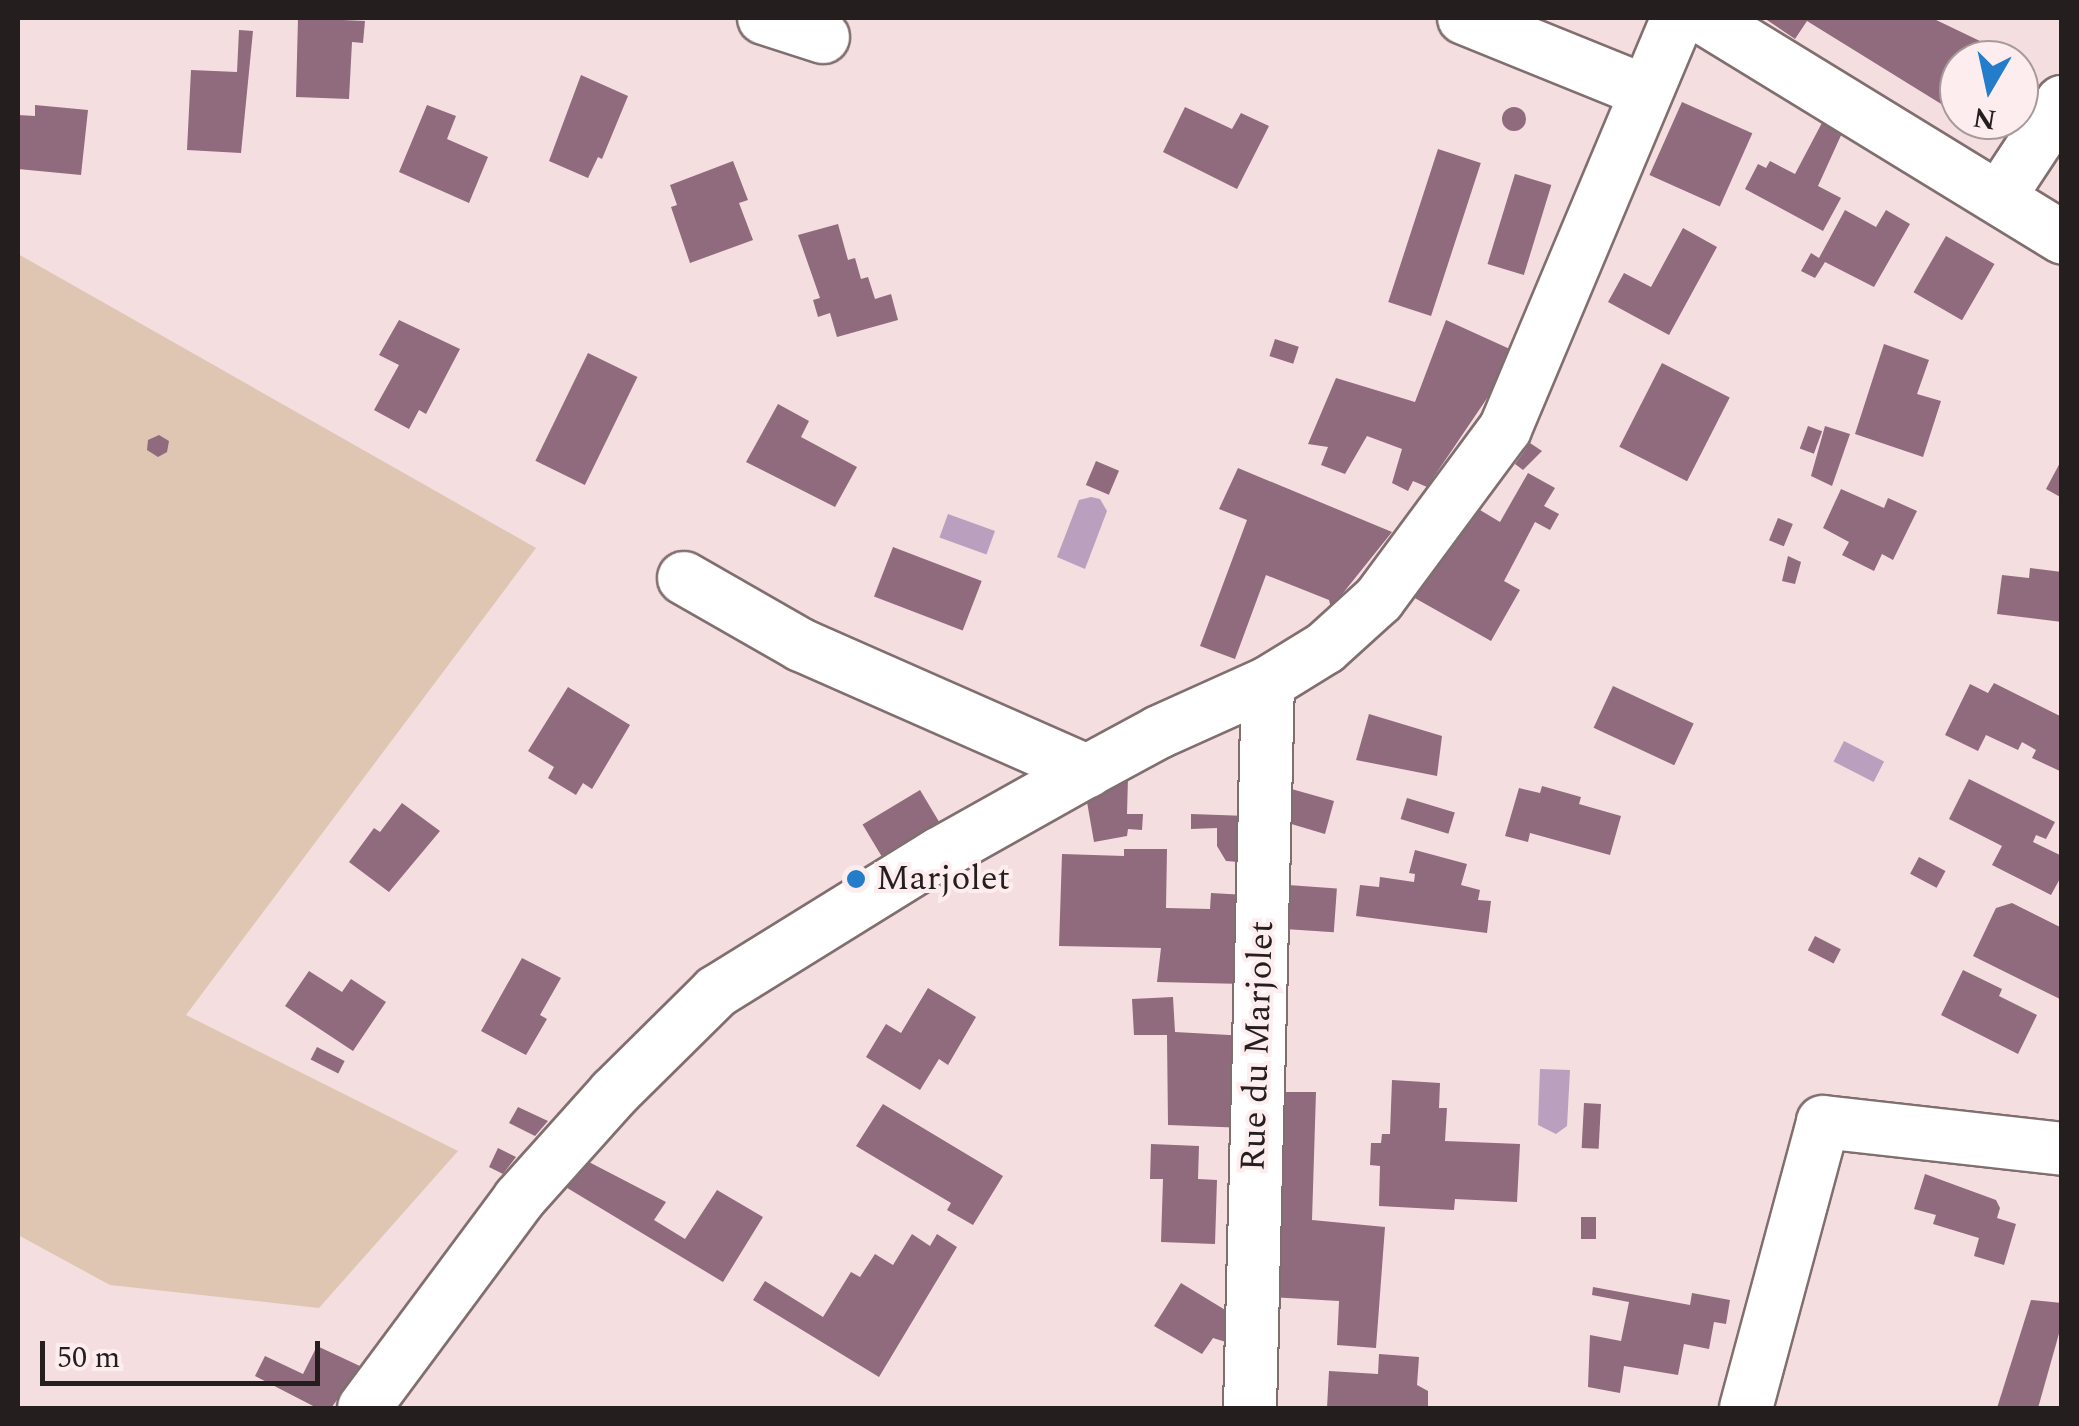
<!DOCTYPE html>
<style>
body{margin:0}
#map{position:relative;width:2079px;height:1426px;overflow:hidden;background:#f4dee0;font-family:Spectral,serif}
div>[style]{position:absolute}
.green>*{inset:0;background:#dfc6b2}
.water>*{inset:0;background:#bb9fbe;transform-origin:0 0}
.building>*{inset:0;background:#906a7d;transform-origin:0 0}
.round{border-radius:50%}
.roads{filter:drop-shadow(2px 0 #816f70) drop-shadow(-2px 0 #816f70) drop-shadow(0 2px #816f70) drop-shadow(0 -2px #816f70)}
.minor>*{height:52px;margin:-26px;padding:0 26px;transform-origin:26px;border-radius:26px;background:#fff}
.dots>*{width:28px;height:28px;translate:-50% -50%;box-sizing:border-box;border:5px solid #feedee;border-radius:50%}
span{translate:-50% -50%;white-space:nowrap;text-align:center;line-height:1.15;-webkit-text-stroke:8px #feedee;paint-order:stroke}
.poi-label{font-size:35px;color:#251e1e}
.left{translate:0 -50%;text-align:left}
.street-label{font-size:35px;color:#251e1e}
.frame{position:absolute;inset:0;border:20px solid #251e1e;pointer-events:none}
.north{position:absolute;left:1939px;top:40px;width:100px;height:100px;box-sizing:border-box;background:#feedee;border:2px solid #a79a9b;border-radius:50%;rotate:189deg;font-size:28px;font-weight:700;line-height:40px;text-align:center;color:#251e1e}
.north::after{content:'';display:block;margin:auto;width:35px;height:45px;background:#247dcb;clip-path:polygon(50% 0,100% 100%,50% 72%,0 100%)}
.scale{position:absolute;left:40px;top:1341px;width:280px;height:45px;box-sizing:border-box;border:5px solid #251e1e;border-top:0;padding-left:12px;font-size:30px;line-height:35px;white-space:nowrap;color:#251e1e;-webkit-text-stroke:8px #feedee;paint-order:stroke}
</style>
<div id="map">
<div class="green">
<div style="clip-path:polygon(18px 254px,536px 548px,186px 1015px,458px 1151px,319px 1308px,110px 1285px,18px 1235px)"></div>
</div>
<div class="water">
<div style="clip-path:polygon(1091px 497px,1100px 499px,1107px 511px,1085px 569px,1057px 557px,1079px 500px)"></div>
<div style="left:948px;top:514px;width:50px;height:25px;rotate:20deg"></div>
<div style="left:1844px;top:741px;width:45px;height:23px;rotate:27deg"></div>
<div style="clip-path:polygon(1540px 1069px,1570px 1070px,1567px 1126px,1556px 1134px,1538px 1125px)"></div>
</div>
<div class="building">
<div style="clip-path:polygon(298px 18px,365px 21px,363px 43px,352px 42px,349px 99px,296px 97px)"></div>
<div style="clip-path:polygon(1764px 18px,1932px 18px,1982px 42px,1977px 50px,1994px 60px,1959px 60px,1959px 115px,1807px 21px,1795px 39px)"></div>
<div style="clip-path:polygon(239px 30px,253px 31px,241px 153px,187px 150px,191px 70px,237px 72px)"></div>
<div style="clip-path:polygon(581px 75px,628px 96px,602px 159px,598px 157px,588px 178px,549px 161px)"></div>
<div style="clip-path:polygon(2019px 90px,2037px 101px,2029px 114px,2019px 109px)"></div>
<div style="left:1682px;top:102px;width:77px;height:80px;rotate:24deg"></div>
<div style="clip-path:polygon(35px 105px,88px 110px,81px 175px,18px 169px,18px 115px,35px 116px)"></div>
<div style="clip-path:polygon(427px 105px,456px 116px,447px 139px,488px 157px,469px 203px,399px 172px)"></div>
<div class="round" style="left:1502px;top:107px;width:24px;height:24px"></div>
<div style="clip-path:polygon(1185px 107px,1232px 129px,1241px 113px,1269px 126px,1237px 189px,1163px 152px)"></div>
<div style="clip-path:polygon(1824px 119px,1843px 131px,1818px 186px,1841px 198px,1823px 231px,1745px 189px,1758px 164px,1766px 168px,1770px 161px,1795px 174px)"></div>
<div style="left:1438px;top:149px;width:45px;height:161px;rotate:18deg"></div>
<div style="clip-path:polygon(733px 161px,748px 200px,739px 203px,753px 240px,690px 263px,671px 207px,677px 205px,670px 185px)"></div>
<div style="left:1515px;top:174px;width:38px;height:94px;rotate:17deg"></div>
<div style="clip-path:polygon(1845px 210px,1876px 227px,1886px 210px,1910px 224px,1874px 287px,1825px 262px,1815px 278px,1801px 271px,1811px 253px,1819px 258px)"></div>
<div style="clip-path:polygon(838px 224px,848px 260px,855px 258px,861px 279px,868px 277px,875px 299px,891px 294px,898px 320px,837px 337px,830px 313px,818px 317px,813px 300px,820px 298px,798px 235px)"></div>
<div style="clip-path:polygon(1683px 228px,1717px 247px,1669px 335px,1608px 302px,1624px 273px,1651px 287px)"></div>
<div style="left:1946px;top:236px;width:56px;height:65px;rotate:30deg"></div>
<div style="clip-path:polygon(399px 320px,460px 349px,426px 414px,419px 410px,409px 429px,374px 410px,399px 365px,379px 355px)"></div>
<div style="clip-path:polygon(1446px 320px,1512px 350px,1496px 385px,1427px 487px,1413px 481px,1408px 491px,1392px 483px,1402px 449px,1367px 436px,1345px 474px,1321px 465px,1328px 447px,1308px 444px,1336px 378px,1415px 402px)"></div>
<div style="left:1275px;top:339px;width:25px;height:18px;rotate:18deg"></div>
<div style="clip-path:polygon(1884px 344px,1929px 360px,1917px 394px,1941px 401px,1923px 457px,1855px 434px)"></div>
<div style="left:588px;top:353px;width:55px;height:120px;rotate:26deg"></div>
<div style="left:1662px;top:363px;width:76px;height:94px;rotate:27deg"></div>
<div style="clip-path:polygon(778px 404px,809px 421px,801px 437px,857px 467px,835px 507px,746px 462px)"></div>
<div style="left:1808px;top:426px;width:15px;height:24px;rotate:20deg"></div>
<div style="clip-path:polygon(1825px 426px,1850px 434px,1832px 486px,1811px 476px)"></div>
<div style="clip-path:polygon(159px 435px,169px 441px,167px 452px,158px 457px,147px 450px,148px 440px)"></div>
<div style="clip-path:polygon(1530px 443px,1542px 451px,1523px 470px,1515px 464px)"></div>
<div style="clip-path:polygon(2062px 459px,2062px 498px,2046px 489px)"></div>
<div style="left:1096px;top:461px;width:25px;height:26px;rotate:23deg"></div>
<div style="clip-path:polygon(1238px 468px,1392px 532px,1331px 608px,1329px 600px,1266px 575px,1235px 659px,1200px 646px,1247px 520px,1219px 509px)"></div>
<div style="clip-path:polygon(1528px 473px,1555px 488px,1544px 506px,1559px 514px,1550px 530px,1535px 522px,1504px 581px,1520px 590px,1491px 641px,1413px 597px,1480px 510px,1500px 522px)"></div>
<div style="clip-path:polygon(1841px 489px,1884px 508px,1888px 498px,1917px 511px,1893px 560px,1882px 554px,1874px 571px,1842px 555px,1849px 542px,1823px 528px)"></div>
<div style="left:1778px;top:518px;width:16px;height:24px;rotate:22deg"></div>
<div style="left:893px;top:547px;width:95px;height:53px;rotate:21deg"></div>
<div style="clip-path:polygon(1788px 556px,1801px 562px,1795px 584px,1782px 581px)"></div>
<div style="clip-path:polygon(2030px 568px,2062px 572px,2062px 622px,1997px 614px,2002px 575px,2029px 578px)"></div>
<div style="clip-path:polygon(1994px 683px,2062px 717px,2062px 772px,2032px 758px,2036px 750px,2022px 742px,2018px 750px,1986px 735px,1978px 751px,1945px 735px,1970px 684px,1988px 693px)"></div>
<div style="left:1613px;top:686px;width:89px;height:46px;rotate:25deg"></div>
<div style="clip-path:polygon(568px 687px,630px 725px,592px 789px,583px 783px,576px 795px,548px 778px,554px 767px,528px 751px)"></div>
<div style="clip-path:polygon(1369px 714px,1442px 736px,1437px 776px,1356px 760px)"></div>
<div style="clip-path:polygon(1128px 778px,1127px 814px,1143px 814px,1142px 830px,1128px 829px,1127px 836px,1094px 842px,1087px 802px)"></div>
<div style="clip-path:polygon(1969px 779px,2055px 822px,2046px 839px,2036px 835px,2033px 842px,2062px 856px,2062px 875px,2051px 895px,1992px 865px,2002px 846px,1949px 819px)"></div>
<div style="clip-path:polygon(1542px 786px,1581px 797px,1579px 804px,1621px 816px,1610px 855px,1530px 833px,1528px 842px,1505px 836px,1519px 788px,1540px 793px)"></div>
<div style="clip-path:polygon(1288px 788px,1334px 801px,1325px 834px,1288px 823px)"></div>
<div style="left:920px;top:790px;width:37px;height:67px;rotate:59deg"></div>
<div style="left:1407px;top:798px;width:50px;height:22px;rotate:17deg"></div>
<div style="clip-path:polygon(402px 803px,440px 831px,389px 892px,349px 862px,374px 828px,380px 832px)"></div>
<div style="clip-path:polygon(1191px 814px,1247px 816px,1239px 862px,1226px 861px,1217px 846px,1217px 828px,1191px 829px)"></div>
<div style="clip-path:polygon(1124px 849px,1167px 849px,1166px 908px,1210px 909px,1211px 893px,1246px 895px,1245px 984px,1157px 982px,1161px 948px,1059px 946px,1062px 854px,1124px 856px)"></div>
<div style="clip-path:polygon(1415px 850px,1467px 864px,1461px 885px,1480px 890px,1478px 900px,1491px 901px,1487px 933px,1356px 916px,1360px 885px,1379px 887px,1380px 877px,1414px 882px,1415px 874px,1409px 873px)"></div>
<div style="left:1919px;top:857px;width:30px;height:19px;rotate:28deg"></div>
<div style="left:1288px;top:885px;width:49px;height:44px;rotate:4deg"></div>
<div style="clip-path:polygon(2012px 903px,2062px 928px,2062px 1000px,1973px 956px,1996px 908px)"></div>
<div style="left:1815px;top:936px;width:29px;height:16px;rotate:27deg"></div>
<div style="clip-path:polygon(522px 958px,561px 978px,540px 1015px,547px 1019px,526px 1055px,481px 1031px)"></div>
<div style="clip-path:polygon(1963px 970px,2002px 989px,1999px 996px,2037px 1015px,2018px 1054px,1941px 1015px)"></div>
<div style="clip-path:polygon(309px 971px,342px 992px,351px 979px,386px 1002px,353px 1051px,285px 1006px)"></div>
<div style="clip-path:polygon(928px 988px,976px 1017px,948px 1065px,939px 1059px,920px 1090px,866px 1057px,886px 1024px,901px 1033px)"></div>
<div style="clip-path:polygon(1173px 997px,1175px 1032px,1247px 1036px,1247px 1128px,1168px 1125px,1167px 1035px,1134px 1035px,1132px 999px)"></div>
<div style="left:317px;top:1047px;width:31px;height:14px;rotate:27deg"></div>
<div style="clip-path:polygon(1392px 1080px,1440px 1083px,1439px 1108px,1447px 1108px,1445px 1141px,1520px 1144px,1517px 1202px,1455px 1199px,1454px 1210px,1379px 1206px,1380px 1166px,1370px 1165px,1371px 1143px,1381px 1143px,1382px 1134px,1390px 1134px)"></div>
<div style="clip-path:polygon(1275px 1092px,1316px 1092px,1312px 1220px,1385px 1227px,1376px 1348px,1337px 1345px,1339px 1301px,1269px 1297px)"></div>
<div style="left:1584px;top:1103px;width:17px;height:45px;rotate:3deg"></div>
<div style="clip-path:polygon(883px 1104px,1003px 1176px,973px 1225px,947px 1210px,951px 1203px,856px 1146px)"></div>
<div style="clip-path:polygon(518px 1107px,548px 1121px,535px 1136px,509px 1123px)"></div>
<div style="clip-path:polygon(1151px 1144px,1199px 1146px,1198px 1179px,1217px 1180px,1215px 1244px,1161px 1242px,1163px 1179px,1150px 1179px)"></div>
<div style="clip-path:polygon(498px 1148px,516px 1157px,503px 1174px,489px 1167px)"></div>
<div style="clip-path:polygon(587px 1161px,666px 1202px,654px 1220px,685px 1239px,717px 1190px,763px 1217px,723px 1282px,564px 1186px)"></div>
<div style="clip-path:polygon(1925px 1174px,1996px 1200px,2000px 1208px,1997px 1218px,2016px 1224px,2004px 1265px,1974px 1256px,1979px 1238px,1933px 1224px,1936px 1215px,1914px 1209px)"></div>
<div style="left:1581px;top:1217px;width:15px;height:22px"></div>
<div style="clip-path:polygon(912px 1234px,930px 1246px,937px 1234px,957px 1247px,879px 1377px,753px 1300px,765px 1281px,823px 1317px,851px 1272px,860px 1277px,875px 1254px,893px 1265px)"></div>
<div style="clip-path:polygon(1181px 1283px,1240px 1319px,1239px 1346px,1213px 1338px,1202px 1354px,1154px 1326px)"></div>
<div style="clip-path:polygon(1593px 1287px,1690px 1305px,1692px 1293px,1730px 1300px,1726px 1324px,1714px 1322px,1709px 1349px,1684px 1344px,1678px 1375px,1624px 1366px,1620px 1393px,1588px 1387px,1590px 1335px,1621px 1341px,1629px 1302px,1592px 1295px)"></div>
<div style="clip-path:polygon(2031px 1300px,2062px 1303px,2062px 1323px,2038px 1408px,1997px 1408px)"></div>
<div style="clip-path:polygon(317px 1346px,362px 1367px,331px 1408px,317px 1408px,255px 1376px,265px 1356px,303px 1374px)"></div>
<div style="clip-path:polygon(1379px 1354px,1419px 1357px,1417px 1385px,1428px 1391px,1428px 1408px,1327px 1408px,1329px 1371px,1378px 1374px)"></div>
</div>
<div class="roads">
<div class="minor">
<div style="left:764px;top:18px;width:62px;rotate:17.9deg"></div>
<div style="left:1464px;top:18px;width:195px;rotate:22deg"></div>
<div style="left:1704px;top:18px;width:420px;rotate:31.5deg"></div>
<div style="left:2000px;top:196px;width:113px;rotate:-56.6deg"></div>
<div style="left:684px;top:578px;width:135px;rotate:29.8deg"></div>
<div style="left:801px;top:645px;width:313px;rotate:23.8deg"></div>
<div style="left:364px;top:1408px;width:260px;rotate:-53.4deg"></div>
<div style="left:519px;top:1199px;width:142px;rotate:-48.1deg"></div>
<div style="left:614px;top:1093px;width:144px;rotate:-44.7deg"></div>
<div style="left:716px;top:992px;width:262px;rotate:-31.8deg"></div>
<div style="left:939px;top:854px;width:170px;rotate:-29.3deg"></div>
<div style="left:1087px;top:771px;width:82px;rotate:-28.4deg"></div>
<div style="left:1159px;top:732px;width:120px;rotate:-24.2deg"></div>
<div style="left:1268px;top:683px;width:67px;rotate:-31.6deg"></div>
<div style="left:1325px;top:648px;width:73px;rotate:-42.2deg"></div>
<div style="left:1379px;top:599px;width:212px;rotate:-53.5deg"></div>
<div style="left:1505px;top:429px;width:446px;rotate:-67.2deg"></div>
<div style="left:1250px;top:1408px;width:725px;rotate:-88.58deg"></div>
<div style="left:1746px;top:1408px;width:296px;rotate:-74.9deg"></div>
<div style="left:1823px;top:1122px;width:241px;rotate:6.4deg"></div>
</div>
</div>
<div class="dots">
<div style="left:856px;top:879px;background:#247dcb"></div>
</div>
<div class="poi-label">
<span class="left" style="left:876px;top:879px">Marjolet</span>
</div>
<div class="street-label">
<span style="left:1258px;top:1046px;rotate:-88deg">Rue du Marjolet</span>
</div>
<div class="frame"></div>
<div class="north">N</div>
<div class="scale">50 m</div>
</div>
